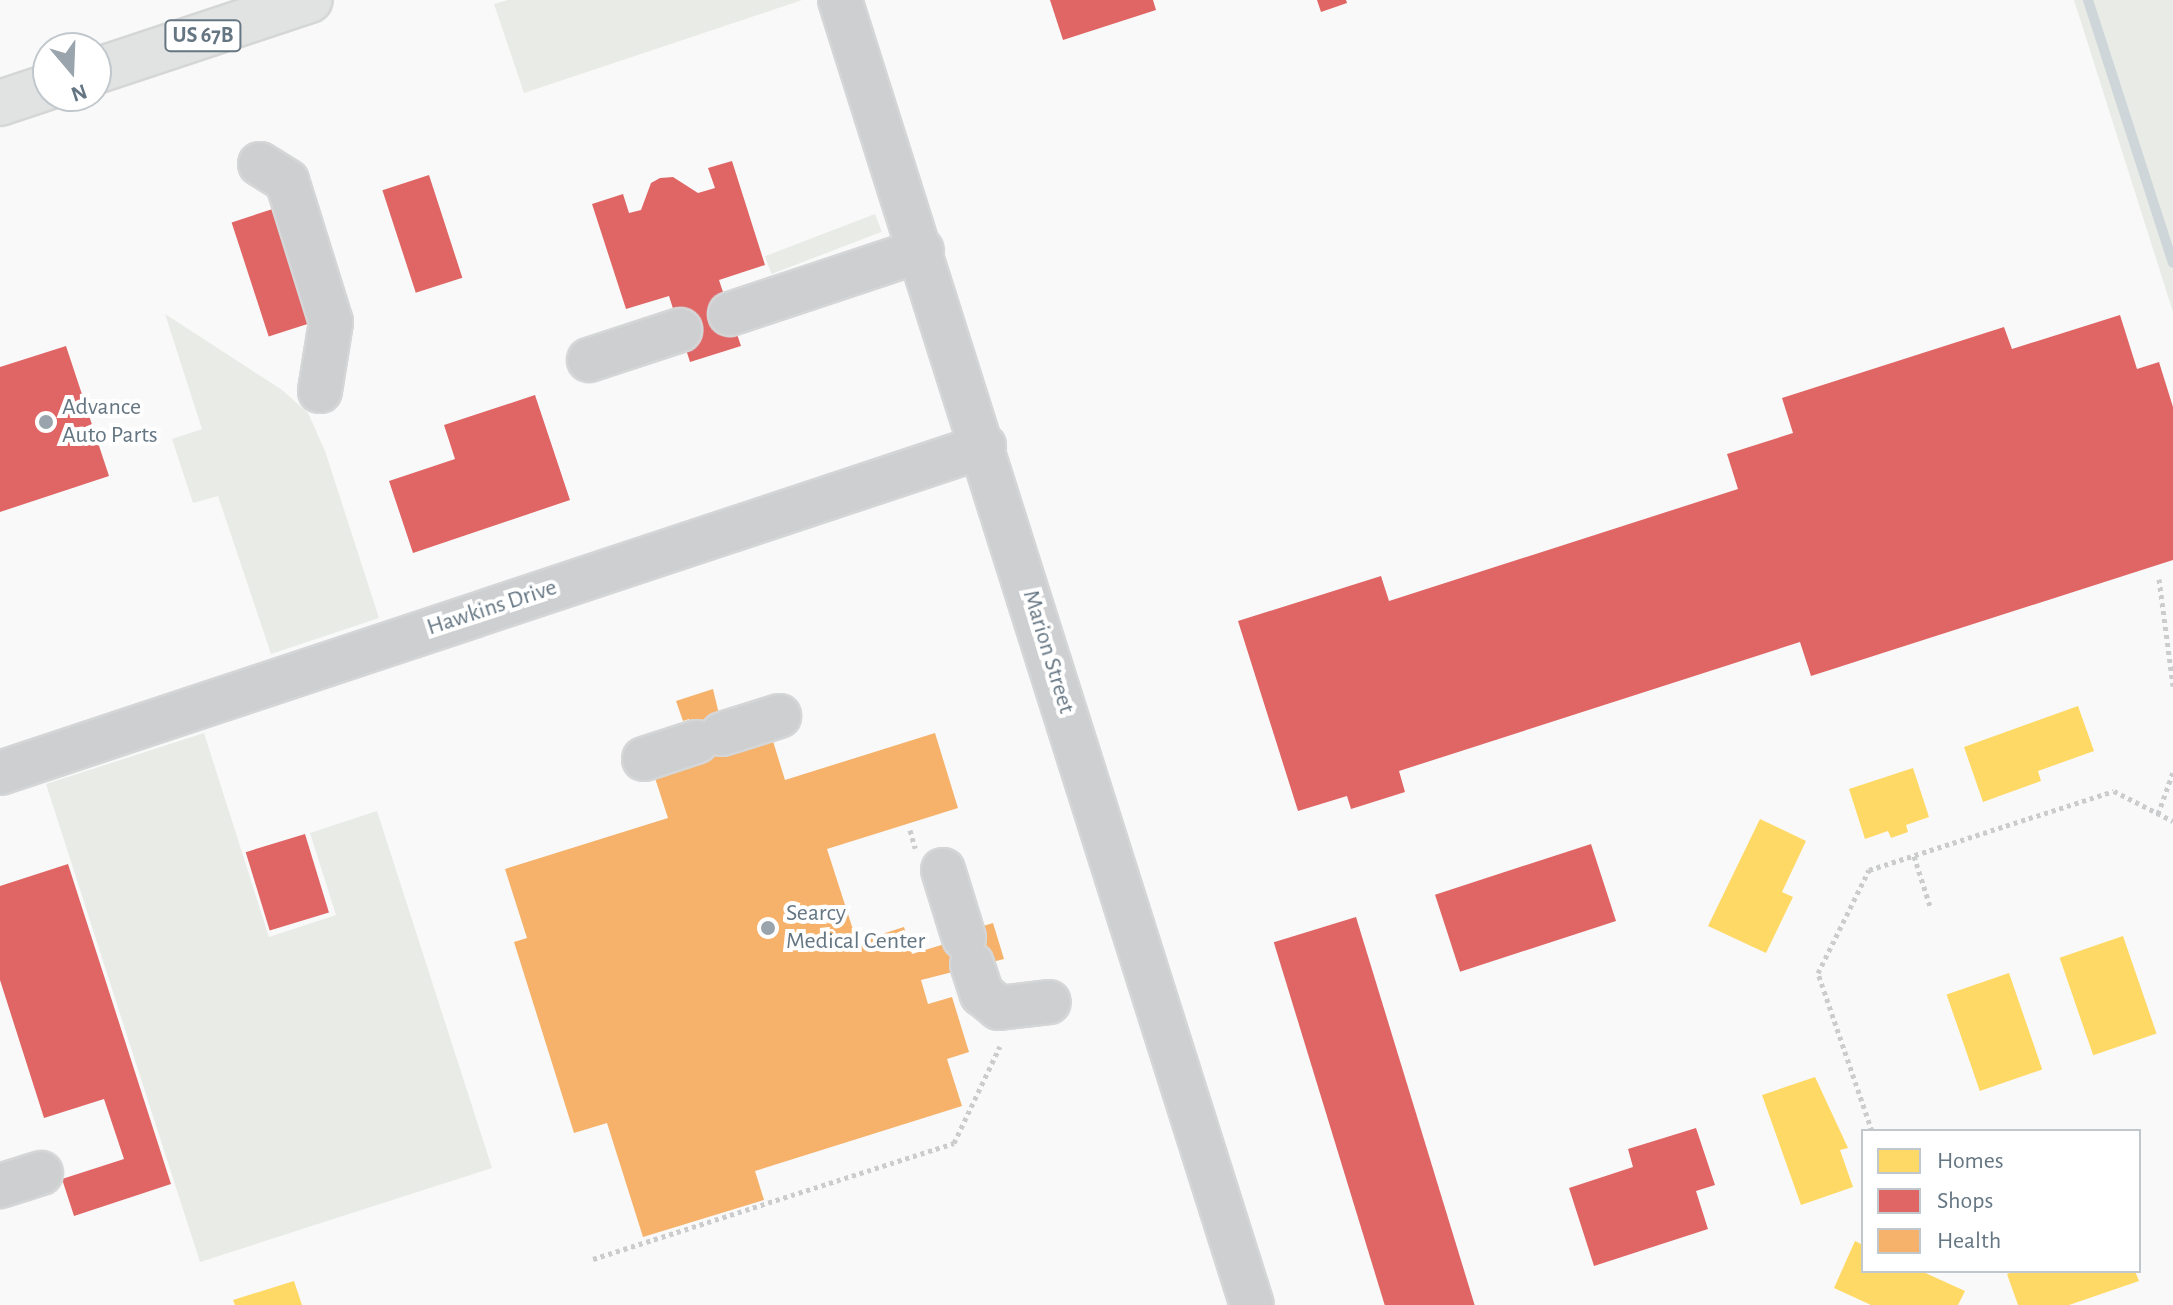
<!DOCTYPE html>
<style>
body{margin:0}
#map{position:relative;width:2173px;height:1305px;overflow:hidden;background:#f9f9f9;font-family:"Alegreya Sans",sans-serif}
div>[style]{position:absolute}
.green>*{inset:0;background:#e8ebe6;transform-origin:0 0}
.homes>*{inset:0;background:#ffd966;transform-origin:0 0}
.shops>*{inset:0;background:#e06666;transform-origin:0 0}
.health>*{inset:0;background:#f6b26b}
.stream>*{height:10px;margin:-5px;padding:0 5px;transform-origin:5px;border-radius:5px;background:#ced6d9}
.path>*{height:5px;margin-top:-2.5px;transform-origin:0;background:repeating-linear-gradient(90deg,#cbcccd 0 4px,transparent 0 8px)}
.roads{filter:drop-shadow(2px 0 #d5d6d7) drop-shadow(-2px 0 #d5d6d7) drop-shadow(0 2px #d5d6d7) drop-shadow(0 -2px #d5d6d7)}
.minor>*{height:42px;margin:-21px;padding:0 21px;transform-origin:21px;border-radius:21px;background:#cecfd0}
.major>*{height:44px;margin:-22px;padding:0 22px;transform-origin:22px;border-radius:22px;background:#e1e2e2}
.dots>*{width:22px;height:22px;translate:-50% -50%;box-sizing:border-box;border:4px solid #fff;border-radius:50%}
span{translate:-50% -50%;white-space:nowrap;text-align:center;line-height:1.15;-webkit-text-stroke:8px #fff;paint-order:stroke}
.shield-label span{padding:2px 6px;background:#fff;border:2px solid;border-radius:6px;-webkit-text-stroke-width:0}
.shield-label{font-size:22px;color:#657683;font-weight:700}
.poi-label{font-size:24px;color:#657683}
.left{translate:0 -50%;text-align:left}
.street-label{font-size:24px;color:#657683}
.legend{position:absolute;left:1861px;top:1129px;width:280px;height:144px;box-sizing:border-box;background:#fff;border:2px solid #c1c8cd;margin:0;padding:10px 14px;list-style:none;font-size:24px;color:#657683}
.legend li{display:flex;align-items:center;gap:16px;height:40px}
.legend b{width:40px;border:2px solid #c1c8cd}
.north{position:absolute;left:32px;top:32px;width:80px;height:80px;box-sizing:border-box;background:#fff;border:2px solid #c1c8cd;border-radius:50%;rotate:161deg;font-size:22px;font-weight:700;line-height:32px;text-align:center;color:#657683}
.north::after{content:'';display:block;margin:auto;width:28px;height:36px;background:#99a4ac;clip-path:polygon(50% 0,100% 100%,50% 72%,0 100%)}
</style>
<div id="map">
<div class="green">
<div style="clip-path:polygon(508px 0,802px 0,524px 93px,494px 4px)"></div>
<div style="clip-path:polygon(2074px 0,2173px 0,2173px 312px)"></div>
<div style="left:875px;top:214px;width:19px;height:118px;rotate:69deg"></div>
<div style="clip-path:polygon(165px 314px,282px 390px,308px 413px,325px 451px,379px 618px,271px 654px,218px 496px,193px 503px,172px 439px,202px 429px)"></div>
<div style="clip-path:polygon(204px 733px,269px 937px,336px 915px,310px 833px,377px 811px,492px 1168px,200px 1262px,46px 784px)"></div>
</div>
<div class="homes">
<div style="clip-path:polygon(2078px 706px,2094px 751px,2038px 771px,2041px 781px,1983px 802px,1964px 747px)"></div>
<div style="clip-path:polygon(1913px 768px,1929px 817px,1906px 825px,1908px 832px,1891px 838px,1888px 831px,1865px 839px,1849px 789px)"></div>
<div style="clip-path:polygon(1760px 819px,1806px 841px,1782px 892px,1793px 897px,1766px 953px,1708px 926px)"></div>
<div style="left:2123px;top:936px;width:103px;height:67px;rotate:71deg"></div>
<div style="left:2009px;top:973px;width:102px;height:66px;rotate:71deg"></div>
<div style="clip-path:polygon(1815px 1077px,1848px 1148px,1840px 1150px,1853px 1187px,1801px 1205px,1762px 1095px)"></div>
<div style="clip-path:polygon(1855px 1241px,1863px 1245px,1863px 1271px,1921px 1271px,1965px 1291px,1958px 1305px,1871px 1305px,1834px 1288px)"></div>
<div style="clip-path:polygon(2016px 1271px,2135px 1271px,2139px 1281px,2069px 1305px,2018px 1305px,2007px 1274px)"></div>
<div style="clip-path:polygon(294px 1281px,302px 1305px,235px 1305px,233px 1300px)"></div>
</div>
<div class="shops">
<div style="clip-path:polygon(1050px 0,1153px 0,1156px 10px,1063px 40px)"></div>
<div style="clip-path:polygon(1317px 0,1346px 0,1347px 3px,1321px 12px)"></div>
<div style="clip-path:polygon(732px 161px,765px 265px,719px 280px,741px 346px,690px 362px,669px 296px,626px 309px,592px 204px,623px 194px,629px 213px,641px 210px,651px 183px,660px 178px,673px 177px,698px 193px,715px 188px,708px 168px)"></div>
<div style="left:429px;top:175px;width:108px;height:49px;rotate:72deg"></div>
<div style="left:282px;top:206px;width:120px;height:53px;rotate:72deg"></div>
<div style="clip-path:polygon(2120px 315px,2137px 369px,2159px 362px,2173px 407px,2173px 560px,1811px 676px,1800px 642px,1399px 771px,1405px 792px,1351px 809px,1347px 796px,1298px 811px,1238px 621px,1381px 576px,1389px 601px,1738px 489px,1727px 454px,1793px 433px,1782px 398px,2004px 327px,2012px 349px)"></div>
<div style="clip-path:polygon(66px 346px,109px 476px,0 512px,0 367px)"></div>
<div style="clip-path:polygon(535px 395px,570px 500px,413px 553px,389px 481px,455px 459px,444px 425px)"></div>
<div style="left:305px;top:834px;width:82px;height:62px;rotate:73deg"></div>
<div style="left:1591px;top:844px;width:81px;height:164px;rotate:72deg"></div>
<div style="clip-path:polygon(68px 864px,171px 1184px,74px 1216px,62px 1179px,124px 1159px,104px 1099px,44px 1118px,0 980px,0 886px)"></div>
<div style="left:1356px;top:917px;width:407px;height:86px;rotate:73deg"></div>
<div style="clip-path:polygon(1696px 1128px,1715px 1185px,1696px 1191px,1708px 1229px,1594px 1266px,1569px 1188px,1633px 1167px,1628px 1149px)"></div>
</div>
<div class="health">
<div style="clip-path:polygon(713px 689px,728px 752px,772px 738px,785px 780px,935px 733px,958px 808px,827px 849px,857px 942px,904px 927px,912px 954px,974px 935px,973px 929px,993px 923px,1004px 959px,921px 980px,928px 1004px,952px 997px,969px 1052px,947px 1059px,962px 1106px,755px 1171px,764px 1200px,643px 1237px,607px 1123px,574px 1133px,514px 942px,527px 938px,505px 869px,668px 818px,654px 775px,702px 759px,689px 719px,683px 721px,676px 701px)"></div>
</div>
<div class="stream">
<div style="left:2088px;top:0;width:276px;rotate:72.1deg"></div>
</div>
<div class="path">
<div style="left:2159px;top:579px;width:108px;rotate:82.5deg"></div>
<div style="left:2158px;top:814px;width:45px;rotate:-70.3deg"></div>
<div style="left:910px;top:830px;width:19px;rotate:74deg"></div>
<div style="left:1914px;top:856px;width:52px;rotate:72.3deg"></div>
<div style="left:1872px;top:1131px;width:167px;rotate:-108.9deg"></div>
<div style="left:1818px;top:973px;width:115px;rotate:-63.7deg"></div>
<div style="left:1869px;top:870px;width:257px;rotate:-17.9deg"></div>
<div style="left:2114px;top:791px;width:66px;rotate:27deg"></div>
<div style="left:593px;top:1259px;width:379px;rotate:-17.8deg"></div>
<div style="left:954px;top:1143px;width:107px;rotate:-64.6deg"></div>
</div>
<div class="roads">
<div class="minor">
<div style="left:840px;top:0;width:1368px;rotate:72.48deg"></div>
<div style="left:260px;top:164px;width:32px;rotate:32deg"></div>
<div style="left:287px;top:181px;width:148px;rotate:72.7deg"></div>
<div style="left:331px;top:322px;width:70px;rotate:99.1deg"></div>
<div style="left:730px;top:314px;width:202px;rotate:-18.4deg"></div>
<div style="left:589px;top:360px;width:96px;rotate:-18.2deg"></div>
<div style="left:722px;top:734px;width:60px;rotate:-17.5deg"></div>
<div style="left:644px;top:759px;width:55px;rotate:-18.1deg"></div>
<div style="left:0;top:773px;width:1037px;rotate:-18.38deg"></div>
<div style="left:943px;top:870px;width:71px;rotate:72.8deg"></div>
<div style="left:972px;top:964px;width:32px;rotate:72deg"></div>
<div style="left:982px;top:994px;width:22px;rotate:39deg"></div>
<div style="left:999px;top:1008px;width:50px;rotate:-6.8deg"></div>
<div style="left:0;top:1186px;width:43px;rotate:-17.6deg"></div>
</div>
<div class="major">
<div style="left:96px;top:71px;width:225px;rotate:-18.4deg"></div>
<div style="left:0;top:103px;width:51px;rotate:-18.4deg"></div>
</div>
</div>
<div class="dots">
<div style="left:46px;top:422px;background:#99a4ac"></div>
<div style="left:768px;top:928px;background:#99a4ac"></div>
</div>
<div class="shield-label">
<span style="left:203px;top:36px">US 67B</span>
</div>
<div class="poi-label">
<span class="left" style="left:62px;top:422px">Advance<br>Auto Parts</span>
<span class="left" style="left:786px;top:928px">Searcy<br>Medical Center</span>
</div>
<div class="street-label">
<span style="left:492px;top:608px;rotate:-18deg">Hawkins Drive</span>
<span style="left:1048px;top:652px;rotate:73deg">Marion Street</span>
</div>
<ul class="legend">
<li><b style="height:22px;background:#ffd966"></b>Homes</li>
<li><b style="height:22px;background:#e06666"></b>Shops</li>
<li><b style="height:22px;background:#f6b26b"></b>Health</li>
</ul>
<div class="north">N</div>
</div>
